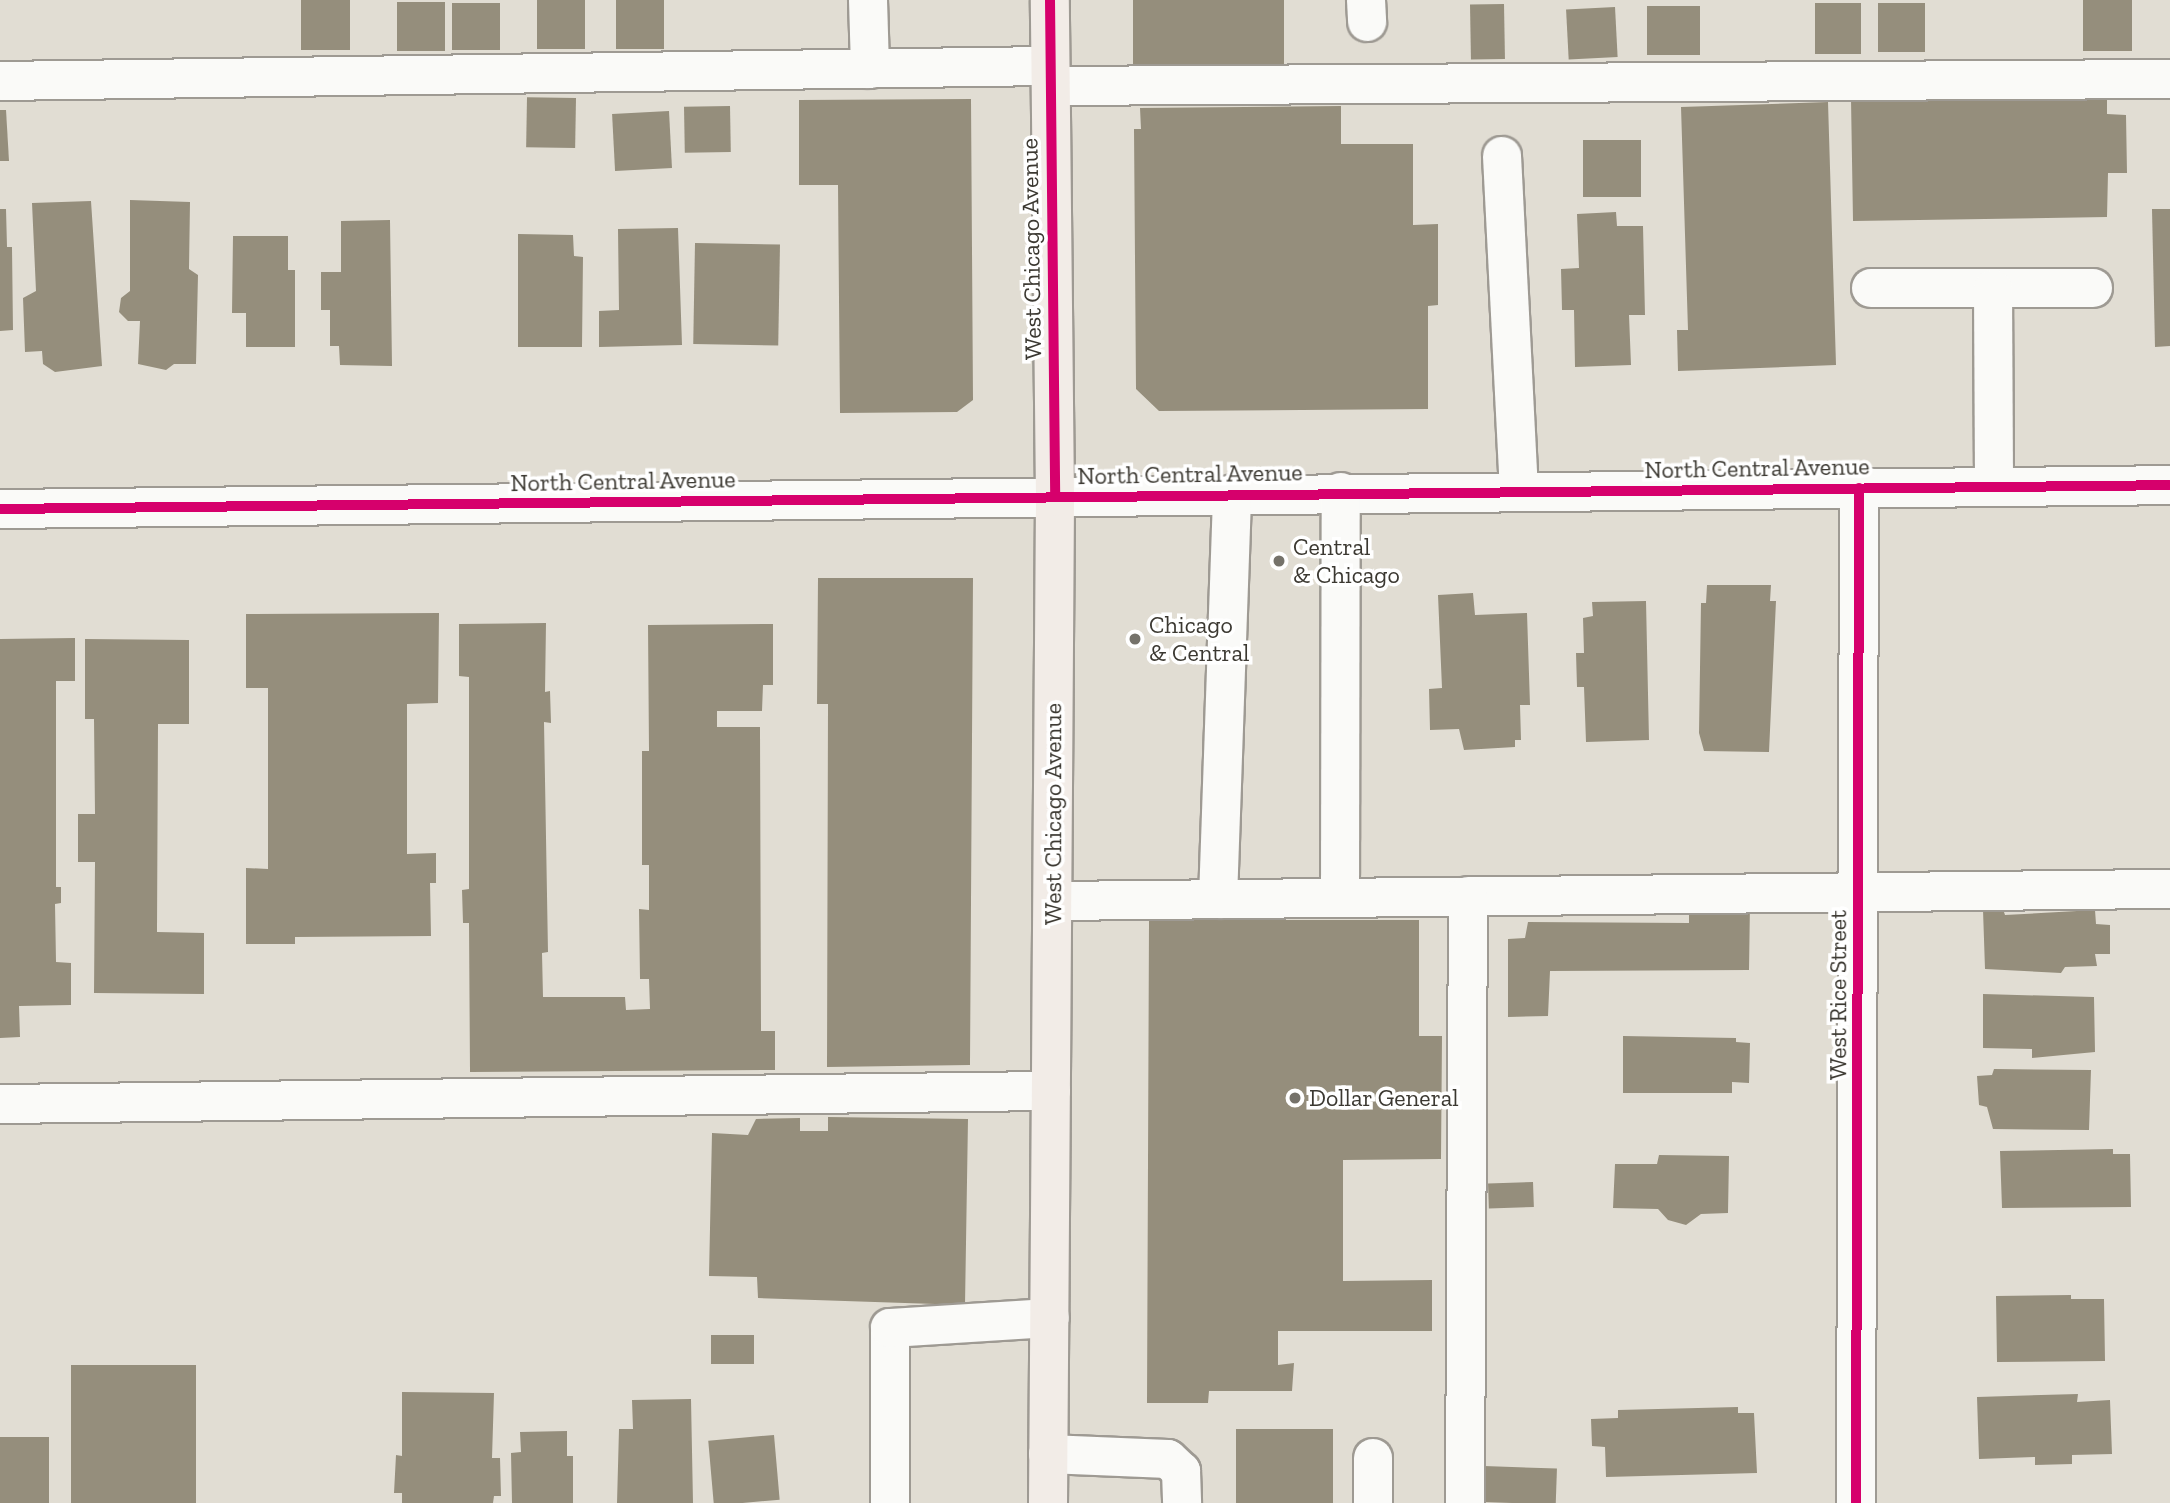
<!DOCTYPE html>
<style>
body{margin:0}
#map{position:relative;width:2170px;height:1503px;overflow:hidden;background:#e1ddd3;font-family:"Zilla Slab",serif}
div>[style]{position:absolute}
.building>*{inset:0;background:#958e7c;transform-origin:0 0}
.roads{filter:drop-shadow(2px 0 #9e9a93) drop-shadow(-2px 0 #9e9a93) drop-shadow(0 2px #9e9a93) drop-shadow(0 -2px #9e9a93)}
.minor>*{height:38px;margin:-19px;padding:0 19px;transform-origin:19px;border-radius:19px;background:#fafaf8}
.major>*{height:38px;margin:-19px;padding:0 19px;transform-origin:19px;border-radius:19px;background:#f2ece7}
.cycleway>*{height:10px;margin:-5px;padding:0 5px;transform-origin:5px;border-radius:5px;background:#d6006c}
.dots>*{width:19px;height:19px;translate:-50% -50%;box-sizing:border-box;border:4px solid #fff;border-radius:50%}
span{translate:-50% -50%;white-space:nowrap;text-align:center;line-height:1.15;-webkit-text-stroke:7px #fff;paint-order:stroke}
.street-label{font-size:24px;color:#3b3831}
.poi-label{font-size:24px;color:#3b3831}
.left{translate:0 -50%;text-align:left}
</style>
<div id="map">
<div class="building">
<div style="left:301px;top:0;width:49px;height:50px"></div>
<div style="left:537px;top:0;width:48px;height:49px"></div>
<div style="left:616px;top:0;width:48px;height:49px"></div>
<div style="left:1133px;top:0;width:151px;height:68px"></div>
<div style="left:2083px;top:0;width:49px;height:51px"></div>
<div style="left:397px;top:2px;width:48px;height:49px"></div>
<div style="left:452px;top:3px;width:48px;height:47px"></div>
<div style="left:1815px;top:3px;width:46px;height:51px"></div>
<div style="left:1878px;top:3px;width:47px;height:49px"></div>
<div style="left:1504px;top:4px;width:55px;height:34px;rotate:89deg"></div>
<div style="left:1647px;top:6px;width:53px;height:49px"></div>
<div style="left:1615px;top:7px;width:50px;height:49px;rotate:87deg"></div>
<div style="clip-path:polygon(2107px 97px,2107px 114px,2126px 115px,2127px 173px,2108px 173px,2107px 217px,1853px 221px,1851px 99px)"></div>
<div style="left:576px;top:98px;width:50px;height:49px;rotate:91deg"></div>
<div style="clip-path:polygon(971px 99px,973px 400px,957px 412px,840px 413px,838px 185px,799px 185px,799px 100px)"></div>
<div style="clip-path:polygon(1828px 102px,1836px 365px,1678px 371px,1677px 330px,1688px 330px,1681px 107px)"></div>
<div style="left:730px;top:106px;width:46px;height:46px;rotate:89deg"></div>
<div style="clip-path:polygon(1341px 106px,1341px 144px,1413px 144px,1413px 225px,1438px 224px,1438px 305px,1428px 306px,1428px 409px,1159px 411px,1136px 389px,1134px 129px,1141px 129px,1140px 108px)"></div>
<div style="clip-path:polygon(0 110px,6px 110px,9px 161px,0 161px)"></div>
<div style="left:669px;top:111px;width:57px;height:57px;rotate:87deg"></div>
<div style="left:1641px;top:140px;width:57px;height:58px;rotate:90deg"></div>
<div style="clip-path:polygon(130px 200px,190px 202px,189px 269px,198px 275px,196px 364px,174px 364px,166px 370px,138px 364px,140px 321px,128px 321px,119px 312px,121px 298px,130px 291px)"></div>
<div style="clip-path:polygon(91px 201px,102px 366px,55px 372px,43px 364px,42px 351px,25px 352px,23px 298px,36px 291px,32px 203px)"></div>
<div style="clip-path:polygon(0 209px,6px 209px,7px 247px,12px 247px,13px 330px,0 331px)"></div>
<div style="clip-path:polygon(2152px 209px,2170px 209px,2170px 346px,2155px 347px)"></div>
<div style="clip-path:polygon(1616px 212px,1617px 226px,1643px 226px,1645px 315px,1629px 315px,1631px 365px,1575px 367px,1574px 310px,1562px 310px,1561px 269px,1579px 268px,1577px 214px)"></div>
<div style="clip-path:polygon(390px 220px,392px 366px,340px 365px,339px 346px,330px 346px,330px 310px,321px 310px,321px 272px,341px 272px,341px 221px)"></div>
<div style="clip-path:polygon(678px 228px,682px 345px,599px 347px,599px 311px,619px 310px,618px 229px)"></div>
<div style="clip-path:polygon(518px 234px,573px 235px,574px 256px,583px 257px,582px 347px,518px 347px)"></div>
<div style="clip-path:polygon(233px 236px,288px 236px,288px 270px,295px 270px,295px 347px,246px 347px,246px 313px,232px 313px)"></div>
<div style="left:695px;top:243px;width:85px;height:101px;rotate:1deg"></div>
<div style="clip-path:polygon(818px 578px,973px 578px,970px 1065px,827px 1067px,828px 704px,817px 704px)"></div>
<div style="clip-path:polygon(1707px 585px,1771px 585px,1770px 601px,1776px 601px,1769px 752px,1704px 751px,1699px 733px,1701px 603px,1706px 603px)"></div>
<div style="clip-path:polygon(1473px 593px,1475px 615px,1527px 613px,1530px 705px,1520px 705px,1521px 740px,1515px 740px,1515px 747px,1464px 750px,1459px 729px,1430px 730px,1429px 689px,1442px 688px,1438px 595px)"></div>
<div style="clip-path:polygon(1646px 601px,1649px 740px,1586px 742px,1584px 687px,1577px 687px,1576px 653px,1584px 653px,1583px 618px,1593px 616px,1592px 602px)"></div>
<div style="clip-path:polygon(439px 613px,438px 703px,407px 704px,407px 854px,436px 853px,436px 883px,430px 883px,431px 936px,295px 937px,295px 944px,246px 944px,246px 868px,268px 869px,268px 688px,246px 688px,246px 614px)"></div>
<div style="clip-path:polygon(546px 623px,545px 692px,550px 691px,551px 723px,544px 722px,548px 952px,542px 953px,543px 997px,625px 997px,626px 1010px,650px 1009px,649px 979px,640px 979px,639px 909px,649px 910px,649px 865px,642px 865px,642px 751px,649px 751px,648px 625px,773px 624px,773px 685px,763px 685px,762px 711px,717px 711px,717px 727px,760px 727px,761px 1031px,775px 1031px,775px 1070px,470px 1072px,469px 923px,463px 923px,462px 890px,469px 889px,469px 677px,459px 676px,459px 624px)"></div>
<div style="clip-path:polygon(75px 638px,75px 681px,56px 681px,56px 887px,61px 887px,61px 903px,55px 904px,56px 962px,71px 963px,71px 1005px,19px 1006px,20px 1037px,0 1038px,0 639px)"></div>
<div style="clip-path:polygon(85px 639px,189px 640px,189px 724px,158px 724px,157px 932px,204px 933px,204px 994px,94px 993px,95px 862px,78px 862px,78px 814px,95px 814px,94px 719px,85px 719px)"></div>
<div style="clip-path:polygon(1689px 903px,1750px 903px,1749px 970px,1550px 971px,1548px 1016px,1508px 1017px,1508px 939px,1525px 938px,1528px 922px,1689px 923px)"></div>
<div style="clip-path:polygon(2003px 909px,2005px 915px,2095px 910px,2096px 924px,2110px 925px,2110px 954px,2095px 954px,2097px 966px,2065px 967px,2061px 973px,1985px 969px,1983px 910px)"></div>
<div style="clip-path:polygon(1149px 920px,1419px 920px,1419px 1036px,1442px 1036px,1441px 1159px,1343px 1160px,1343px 1281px,1432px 1280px,1432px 1331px,1278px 1331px,1278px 1365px,1294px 1363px,1292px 1391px,1209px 1391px,1208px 1403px,1147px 1403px)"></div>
<div style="clip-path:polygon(1983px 994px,2094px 997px,2095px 1052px,2032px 1058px,2032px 1049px,1983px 1048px)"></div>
<div style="clip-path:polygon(1623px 1036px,1736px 1038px,1736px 1042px,1750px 1043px,1749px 1083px,1732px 1082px,1732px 1093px,1623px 1093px)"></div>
<div style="clip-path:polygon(1994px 1069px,2091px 1070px,2089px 1130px,1993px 1129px,1987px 1107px,1979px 1105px,1977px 1076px,1992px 1075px)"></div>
<div style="clip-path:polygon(828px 1117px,968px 1119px,965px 1305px,758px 1298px,757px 1277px,709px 1276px,712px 1133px,748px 1135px,756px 1119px,800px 1118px,800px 1131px,828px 1131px)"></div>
<div style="clip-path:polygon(2113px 1149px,2113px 1154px,2130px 1154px,2131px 1207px,2002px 1208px,2000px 1151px)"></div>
<div style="clip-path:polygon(1659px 1155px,1729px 1156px,1728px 1213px,1701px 1214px,1686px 1225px,1668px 1220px,1658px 1209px,1613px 1208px,1615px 1164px,1657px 1164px)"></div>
<div style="left:1533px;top:1182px;width:25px;height:45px;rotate:88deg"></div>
<div style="clip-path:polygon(2071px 1295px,2071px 1299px,2104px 1299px,2105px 1361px,1997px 1362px,1996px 1296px)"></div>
<div style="left:711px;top:1335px;width:43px;height:29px"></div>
<div style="left:71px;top:1365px;width:125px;height:138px"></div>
<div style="clip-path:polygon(402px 1392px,494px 1393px,492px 1458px,500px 1458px,501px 1496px,494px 1496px,493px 1503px,402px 1503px,402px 1493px,394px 1493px,396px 1455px,402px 1456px)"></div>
<div style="clip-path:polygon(2078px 1394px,2077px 1402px,2110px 1400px,2112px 1454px,2072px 1455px,2072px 1464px,2035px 1465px,2035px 1457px,1979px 1459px,1977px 1397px)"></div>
<div style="clip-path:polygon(691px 1399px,693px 1503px,617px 1503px,619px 1429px,633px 1429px,632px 1400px)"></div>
<div style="clip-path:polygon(1738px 1407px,1738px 1413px,1754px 1413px,1757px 1473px,1606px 1477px,1605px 1447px,1592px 1446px,1591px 1419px,1618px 1418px,1618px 1410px)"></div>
<div style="left:1333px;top:1429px;width:74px;height:97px;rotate:90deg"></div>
<div style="clip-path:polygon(567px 1431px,567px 1456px,573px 1456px,573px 1503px,512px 1503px,511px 1453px,521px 1452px,520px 1432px)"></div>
<div style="left:774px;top:1435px;width:65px;height:66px;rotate:85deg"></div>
<div style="left:0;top:1437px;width:49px;height:66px"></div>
<div style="left:1484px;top:1466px;width:73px;height:36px;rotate:2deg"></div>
</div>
<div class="roads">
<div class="minor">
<div style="left:868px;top:0;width:69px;rotate:88.3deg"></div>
<div style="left:1366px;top:0;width:22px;rotate:87deg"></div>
<div style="left:0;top:81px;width:1050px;rotate:-0.82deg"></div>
<div style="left:1051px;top:86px;width:1119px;rotate:-0.36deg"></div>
<div style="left:1502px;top:156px;width:335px;rotate:87.1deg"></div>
<div style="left:1871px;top:288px;width:222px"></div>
<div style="left:1993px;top:289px;width:198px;rotate:89.7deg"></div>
<div style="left:0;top:509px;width:2170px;rotate:-0.63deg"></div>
<div style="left:1340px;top:898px;width:406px;rotate:-89.9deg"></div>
<div style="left:1218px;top:899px;width:405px;rotate:-88deg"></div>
<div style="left:1053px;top:901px;width:1117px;rotate:-0.62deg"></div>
<div style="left:0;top:1104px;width:1051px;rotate:-0.71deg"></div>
<div style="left:1048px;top:1454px;width:120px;rotate:2.4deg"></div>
<div style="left:1168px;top:1459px;width:18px;rotate:43deg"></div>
<div style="left:1181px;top:1471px;width:32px;rotate:88deg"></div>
<div style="left:1373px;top:1458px;width:45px;rotate:90deg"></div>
<div style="left:890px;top:1503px;width:175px;rotate:-90deg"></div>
<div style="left:890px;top:1328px;width:160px;rotate:-3.6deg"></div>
<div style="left:1465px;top:1503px;width:607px;rotate:-89.72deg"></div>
<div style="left:1856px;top:1503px;width:1015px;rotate:-89.83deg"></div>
</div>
<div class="major">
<div style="left:1048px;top:1503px;width:1006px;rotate:-89.6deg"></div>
<div style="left:1055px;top:497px;width:497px;rotate:-90.6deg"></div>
</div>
</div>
<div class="cycleway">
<div style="left:1050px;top:0;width:497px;rotate:89.4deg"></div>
<div style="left:0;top:509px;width:2170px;rotate:-0.63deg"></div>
<div style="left:1856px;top:1503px;width:1015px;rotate:-89.83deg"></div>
</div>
<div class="dots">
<div style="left:1279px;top:561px;background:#75726a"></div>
<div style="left:1135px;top:639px;background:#75726a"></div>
<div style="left:1295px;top:1098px;background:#75726a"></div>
</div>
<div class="street-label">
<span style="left:1031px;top:249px;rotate:-91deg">West Chicago Avenue</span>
<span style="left:1757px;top:468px;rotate:-1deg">North Central Avenue</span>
<span style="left:1190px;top:474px;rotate:-1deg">North Central Avenue</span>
<span style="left:623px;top:481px;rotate:-1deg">North Central Avenue</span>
<span style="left:1053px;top:814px;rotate:-90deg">West Chicago Avenue</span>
<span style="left:1838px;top:995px;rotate:-90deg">West Rice Street</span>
</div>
<div class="poi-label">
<span class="left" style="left:1293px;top:561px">Central<br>&amp; Chicago</span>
<span class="left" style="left:1149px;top:639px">Chicago<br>&amp; Central</span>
<span class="left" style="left:1309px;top:1098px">Dollar General</span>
</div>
</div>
